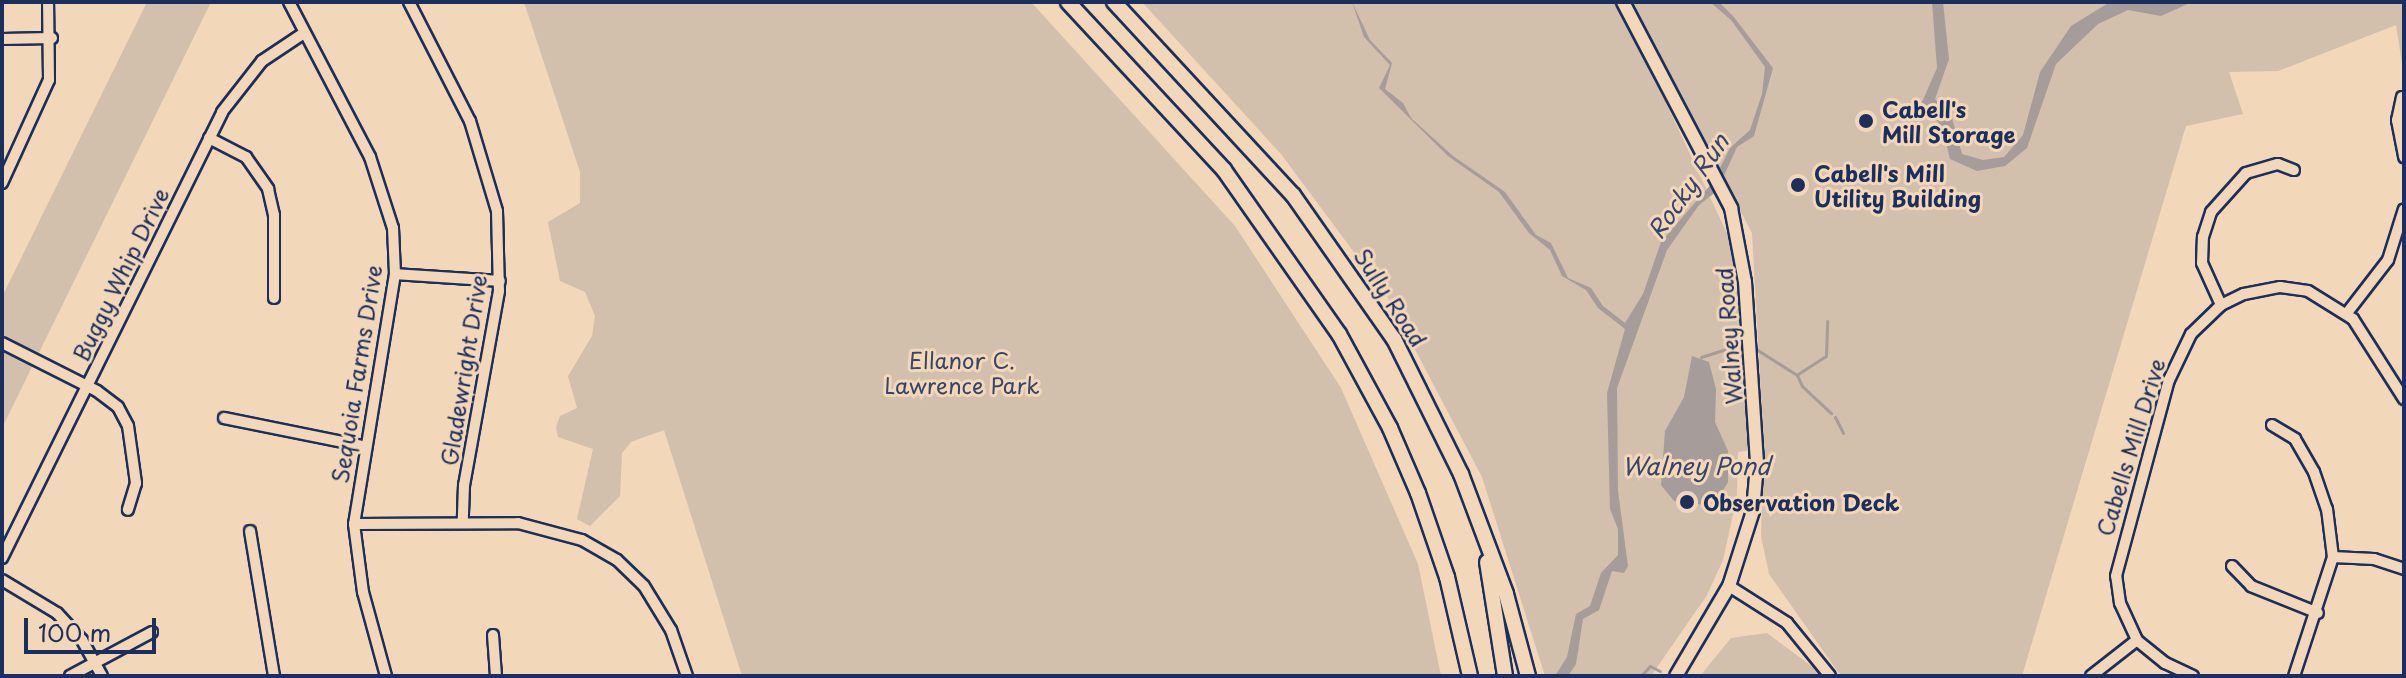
<!DOCTYPE html>
<style>
body{margin:0}
#map{position:relative;width:2406px;height:678px;overflow:hidden;background:#f2d7b9;font-family:"Playpen Sans",sans-serif}
div>[style]{position:absolute}
.green>*{inset:0;background:#d2bfac}
.water>*{inset:0;background:#a69c99}
.stream>*{height:3px;margin:-1.5px;padding:0 1.5px;transform-origin:1.5px;border-radius:1.5px;background:#a69c99}
.roads{filter:drop-shadow(2px 0 #1b2f5e) drop-shadow(-2px 0 #1b2f5e) drop-shadow(0 2px #1b2f5e) drop-shadow(0 -2px #1b2f5e)}
.minor>*{height:10px;margin:-5px;padding:0 5px;transform-origin:5px;border-radius:5px;background:#f2d7b9}
.major>*{height:12px;margin:-6px;padding:0 6px;transform-origin:6px;border-radius:6px;background:#f2d7b9}
.highway>*{height:14px;margin:-7px;padding:0 7px;transform-origin:7px;border-radius:7px;background:#f2d7b9}
.dots>*{width:22px;height:22px;translate:-50% -50%;box-sizing:border-box;border:4px solid #f2d7b9;border-radius:50%}
span{translate:-50% -50%;white-space:nowrap;text-align:center;line-height:1.15;-webkit-text-stroke:6px #f2d7b9;paint-order:stroke}
.poi-label{font-size:22px;color:#1b2f5e;font-weight:700}
.left{translate:0 -50%;text-align:left}
.street-label{font-size:22px;color:#1b2f5e}
.park-label{font-size:22px;color:#36456a}
.water-label{font-size:24px;color:#37456a;font-style:italic}
.frame{position:absolute;inset:0;border:4px solid #1b2f5e;pointer-events:none}
.scale{position:absolute;left:24px;top:618px;width:132px;height:36px;box-sizing:border-box;border:4px solid #1b2f5e;border-top:0;padding-left:10px;font-size:24px;line-height:28px;white-space:nowrap;color:#1b2f5e;-webkit-text-stroke:6px #f2d7b9;paint-order:stroke}
</style>
<div id="map">
<div class="green">
<div style="clip-path:polygon(147px 2px,211px 2px,2px 428px,2px 297px)"></div>
<div style="clip-path:polygon(524px 2px,1031px 2px,1235px 226px,1341px 388px,1418px 564px,1441px 676px,742px 676px,664px 430px,631px 442px,622px 453px,620px 496px,590px 526px,577px 519px,593px 449px,558px 437px,556px 427px,560px 416px,577px 408px,568px 376px,592px 336px,595px 316px,585px 292px,560px 281px,548px 222px,580px 203px,580px 172px)"></div>
<div style="clip-path:polygon(1142px 2px,1619px 2px,1738px 257px,1751px 450px,1738px 452px,1737px 496px,1723px 560px,1707px 595px,1651px 676px,1545px 676px,1482px 477px,1388px 298px,1281px 154px)"></div>
<div style="clip-path:polygon(1630px 2px,2404px 2px,2404px 76px,2396px 25px,2278px 71px,2229px 72px,2243px 114px,2186px 126px,2022px 676px,1841px 676px,1769px 574px,1761px 536px,1764px 450px,1752px 233px)"></div>
<div style="clip-path:polygon(1767px 633px,1825px 676px,1700px 676px,1731px 638px)"></div>
</div>
<div class="water">
<div style="clip-path:polygon(1352px 2px,1370px 40px,1392px 63px,1385px 89px,1403px 103px,1411px 118px,1453px 156px,1505px 192px,1536px 235px,1551px 243px,1568px 278px,1591px 288px,1603px 306px,1625px 323px,1643px 294px,1661px 242px,1713px 182px,1730px 148px,1750px 130px,1762px 94px,1765px 67px,1731px 20px,1710px 2px,1719px 2px,1733px 16px,1773px 68px,1754px 136px,1737px 147px,1717px 191px,1699px 205px,1667px 250px,1617px 388px,1618px 491px,1628px 566px,1624px 573px,1612px 571px,1599px 610px,1583px 619px,1576px 664px,1568px 676px,1555px 676px,1567px 657px,1576px 614px,1590px 606px,1601px 573px,1618px 555px,1618px 529px,1610px 509px,1607px 393px,1625px 329px,1598px 308px,1586px 290px,1562px 276px,1550px 250px,1529px 233px,1499px 192px,1448px 156px,1379px 88px,1390px 65px,1364px 37px)"></div>
<div style="clip-path:polygon(1932px 2px,1943px 2px,1949px 59px,1935px 99px,1951px 115px,1962px 154px,1983px 160px,2004px 157px,2023px 135px,2040px 72px,2071px 26px,2110px 2px,2192px 2px,2161px 16px,2128px 10px,2098px 24px,2056px 64px,2027px 148px,2005px 166px,1977px 171px,1950px 159px,1942px 127px,1922px 102px,1937px 68px)"></div>
<div style="clip-path:polygon(1692px 356px,1709px 362px,1716px 389px,1715px 422px,1728px 451px,1728px 482px,1720px 496px,1705px 505px,1674px 501px,1661px 485px,1665px 431px,1684px 397px)"></div>
</div>
<div class="stream">
<div style="left:1756px;top:349px;width:49px;rotate:32.4deg"></div>
<div style="left:1797px;top:375px;width:12px;rotate:66deg"></div>
<div style="left:1802px;top:386px;width:40px;rotate:43deg"></div>
<div style="left:1701px;top:357px;width:43px;rotate:-17.6deg"></div>
<div style="left:1798px;top:374px;width:33px;rotate:-33deg"></div>
<div style="left:1826px;top:356px;width:35px;rotate:-88deg"></div>
<div style="left:1835px;top:417px;width:18px;rotate:63deg"></div>
<div style="left:1586px;top:676px;width:44px"></div>
<div style="left:1641px;top:676px;width:13px;rotate:-48deg"></div>
<div style="left:1650px;top:666px;width:11px;rotate:27deg"></div>
</div>
<div class="roads">
<div class="minor">
<div style="left:289px;top:2px;width:175px;rotate:62.4deg"></div>
<div style="left:370px;top:157px;width:75px;rotate:72.1deg"></div>
<div style="left:393px;top:228px;width:46px;rotate:87.5deg"></div>
<div style="left:395px;top:274px;width:253px;rotate:99.3deg"></div>
<div style="left:354px;top:524px;width:69px;rotate:82.5deg"></div>
<div style="left:363px;top:592px;width:87px;rotate:74.7deg"></div>
<div style="left:409px;top:2px;width:134px;rotate:62.9deg"></div>
<div style="left:470px;top:121px;width:94px;rotate:73.3deg"></div>
<div style="left:497px;top:211px;width:80px;rotate:88.6deg"></div>
<div style="left:499px;top:291px;width:197px;rotate:100.2deg"></div>
<div style="left:464px;top:485px;width:38px;rotate:92deg"></div>
<div style="left:2px;top:39px;width:50px;rotate:-1.1deg"></div>
<div style="left:2402px;top:97px;width:24px;rotate:102deg"></div>
<div style="left:2397px;top:120px;width:38px;rotate:79deg"></div>
<div style="left:209px;top:138px;width:42px;rotate:27.2deg"></div>
<div style="left:246px;top:157px;width:39px;rotate:55deg"></div>
<div style="left:268px;top:189px;width:27px;rotate:77deg"></div>
<div style="left:274px;top:215px;width:83px;rotate:90deg"></div>
<div style="left:2px;top:183px;width:113px;rotate:-65.5deg"></div>
<div style="left:49px;top:80px;width:78px;rotate:-90.7deg"></div>
<div style="left:395px;top:274px;width:105px;rotate:3.8deg"></div>
<div style="left:2221px;top:305px;width:46px;rotate:-114.3deg"></div>
<div style="left:2202px;top:263px;width:26px;rotate:-88deg"></div>
<div style="left:2203px;top:237px;width:26px;rotate:-72deg"></div>
<div style="left:2211px;top:212px;width:52px;rotate:-48.1deg"></div>
<div style="left:2246px;top:173px;width:33px;rotate:-16deg"></div>
<div style="left:2278px;top:164px;width:17px;rotate:21deg"></div>
<div style="left:2347px;top:313px;width:67px;rotate:-52.3deg"></div>
<div style="left:2388px;top:260px;width:53px;rotate:-72.6deg"></div>
<div style="left:2px;top:343px;width:106px;rotate:26.8deg"></div>
<div style="left:97px;top:391px;width:26px;rotate:37deg"></div>
<div style="left:118px;top:407px;width:21px;rotate:62deg"></div>
<div style="left:128px;top:426px;width:58px;rotate:82deg"></div>
<div style="left:136px;top:483px;width:28px;rotate:107deg"></div>
<div style="left:224px;top:418px;width:142px;rotate:11.4deg"></div>
<div style="left:2272px;top:425px;width:27px;rotate:31deg"></div>
<div style="left:2295px;top:439px;width:38px;rotate:60deg"></div>
<div style="left:2314px;top:472px;width:39px;rotate:71deg"></div>
<div style="left:2327px;top:509px;width:48px;rotate:82.9deg"></div>
<div style="left:2333px;top:557px;width:125px;rotate:108.1deg"></div>
<div style="left:354px;top:524px;width:164px;rotate:-0.3deg"></div>
<div style="left:518px;top:523px;width:66px;rotate:14.9deg"></div>
<div style="left:582px;top:540px;width:40px;rotate:29.7deg"></div>
<div style="left:617px;top:560px;width:37px;rotate:44deg"></div>
<div style="left:644px;top:586px;width:52px;rotate:58.5deg"></div>
<div style="left:671px;top:630px;width:49px;rotate:70.8deg"></div>
<div style="left:250px;top:531px;width:147px;rotate:80.6deg"></div>
<div style="left:2333px;top:557px;width:41px;rotate:2.8deg"></div>
<div style="left:2374px;top:559px;width:32px;rotate:18deg"></div>
<div style="left:2px;top:558px;width:497px;rotate:-63.7deg"></div>
<div style="left:222px;top:112px;width:65px;rotate:-51.9deg"></div>
<div style="left:262px;top:61px;width:50px;rotate:-33.7deg"></div>
<div style="left:2232px;top:566px;width:28px;rotate:46deg"></div>
<div style="left:2251px;top:586px;width:72px;rotate:21.9deg"></div>
<div style="left:2px;top:580px;width:64px;rotate:31deg"></div>
<div style="left:57px;top:613px;width:37px;rotate:47deg"></div>
<div style="left:82px;top:640px;width:41px;rotate:60.9deg"></div>
<div style="left:1729px;top:586px;width:69px;rotate:32.5deg"></div>
<div style="left:1787px;top:623px;width:68px;rotate:50.9deg"></div>
<div style="left:493px;top:635px;width:41px;rotate:85.8deg"></div>
<div style="left:70px;top:676px;width:93px;rotate:-28.2deg"></div>
<div style="left:2091px;top:676px;width:58px;rotate:-38deg"></div>
<div style="left:2193px;top:676px;width:31px;rotate:-155deg"></div>
<div style="left:2165px;top:663px;width:36px;rotate:-141deg"></div>
<div style="left:2137px;top:640px;width:41px;rotate:-114.7deg"></div>
<div style="left:2120px;top:603px;width:27px;rotate:-98deg"></div>
<div style="left:2116px;top:576px;width:203px;rotate:-74.9deg"></div>
<div style="left:2169px;top:380px;width:51px;rotate:-64.4deg"></div>
<div style="left:2191px;top:334px;width:42px;rotate:-44deg"></div>
<div style="left:2221px;top:305px;width:25px;rotate:-26deg"></div>
<div style="left:2244px;top:294px;width:37px;rotate:-11deg"></div>
<div style="left:2280px;top:287px;width:28px;rotate:8deg"></div>
<div style="left:2308px;top:291px;width:53px;rotate:31.9deg"></div>
<div style="left:2353px;top:319px;width:95px;rotate:57.5deg"></div>
</div>
<div class="major">
<div style="left:1623px;top:2px;width:233px;rotate:62.3deg"></div>
<div style="left:1731px;top:208px;width:75px;rotate:79.3deg"></div>
<div style="left:1745px;top:282px;width:182px;rotate:86.2deg"></div>
<div style="left:1757px;top:464px;width:47px;rotate:94.9deg"></div>
<div style="left:1753px;top:511px;width:79px;rotate:107.7deg"></div>
<div style="left:1729px;top:586px;width:104px;rotate:120.5deg"></div>
</div>
<div class="highway">
<div style="left:1068px;top:2px;width:229px;rotate:47.1deg"></div>
<div style="left:1224px;top:170px;width:200px;rotate:55deg"></div>
<div style="left:1339px;top:334px;width:107px;rotate:61.5deg"></div>
<div style="left:1390px;top:428px;width:71px;rotate:66.7deg"></div>
<div style="left:1418px;top:493px;width:89px;rotate:71deg"></div>
<div style="left:1447px;top:577px;width:102px;rotate:76.9deg"></div>
<div style="left:1114px;top:2px;width:263px;rotate:47.2deg"></div>
<div style="left:1293px;top:195px;width:176px;rotate:55deg"></div>
<div style="left:1394px;top:339px;width:151px;rotate:63.6deg"></div>
<div style="left:1461px;top:474px;width:128px;rotate:69.4deg"></div>
<div style="left:1506px;top:594px;width:85px;rotate:75deg"></div>
<div style="left:1487px;top:562px;width:115px;rotate:81deg"></div>
</div>
</div>
<div class="dots">
<div style="left:1866px;top:121px;background:#1b2f5e"></div>
<div style="left:1798px;top:185px;background:#1b2f5e"></div>
<div style="left:1687px;top:502px;background:#1b2f5e"></div>
</div>
<div class="poi-label">
<span class="left" style="left:1882px;top:121px">Cabell's<br>Mill Storage</span>
<span class="left" style="left:1814px;top:185px">Cabell's Mill<br>Utility Building</span>
<span class="left" style="left:1703px;top:502px">Observation Deck</span>
</div>
<div class="street-label">
<span style="left:120px;top:274px;rotate:-64deg">Buggy Whip Drive</span>
<span style="left:1391px;top:297px;rotate:57deg">Sully Road</span>
<span style="left:1728px;top:336px;rotate:-94deg">Walney Road</span>
<span style="left:463px;top:370px;rotate:-81deg">Gladewright Drive</span>
<span style="left:356px;top:374px;rotate:-81deg">Sequoia Farms Drive</span>
<span style="left:2130px;top:447px;rotate:-73deg">Cabells Mill Drive</span>
</div>
<div class="park-label">
<span style="left:962px;top:372px">Ellanor C.<br>Lawrence Park</span>
</div>
<div class="water-label">
<span style="left:1688px;top:186px;rotate:-55deg">Rocky Run</span>
<span style="left:1696px;top:466px">Walney Pond</span>
</div>
<div class="frame"></div>
<div class="scale">100 m</div>
</div>
